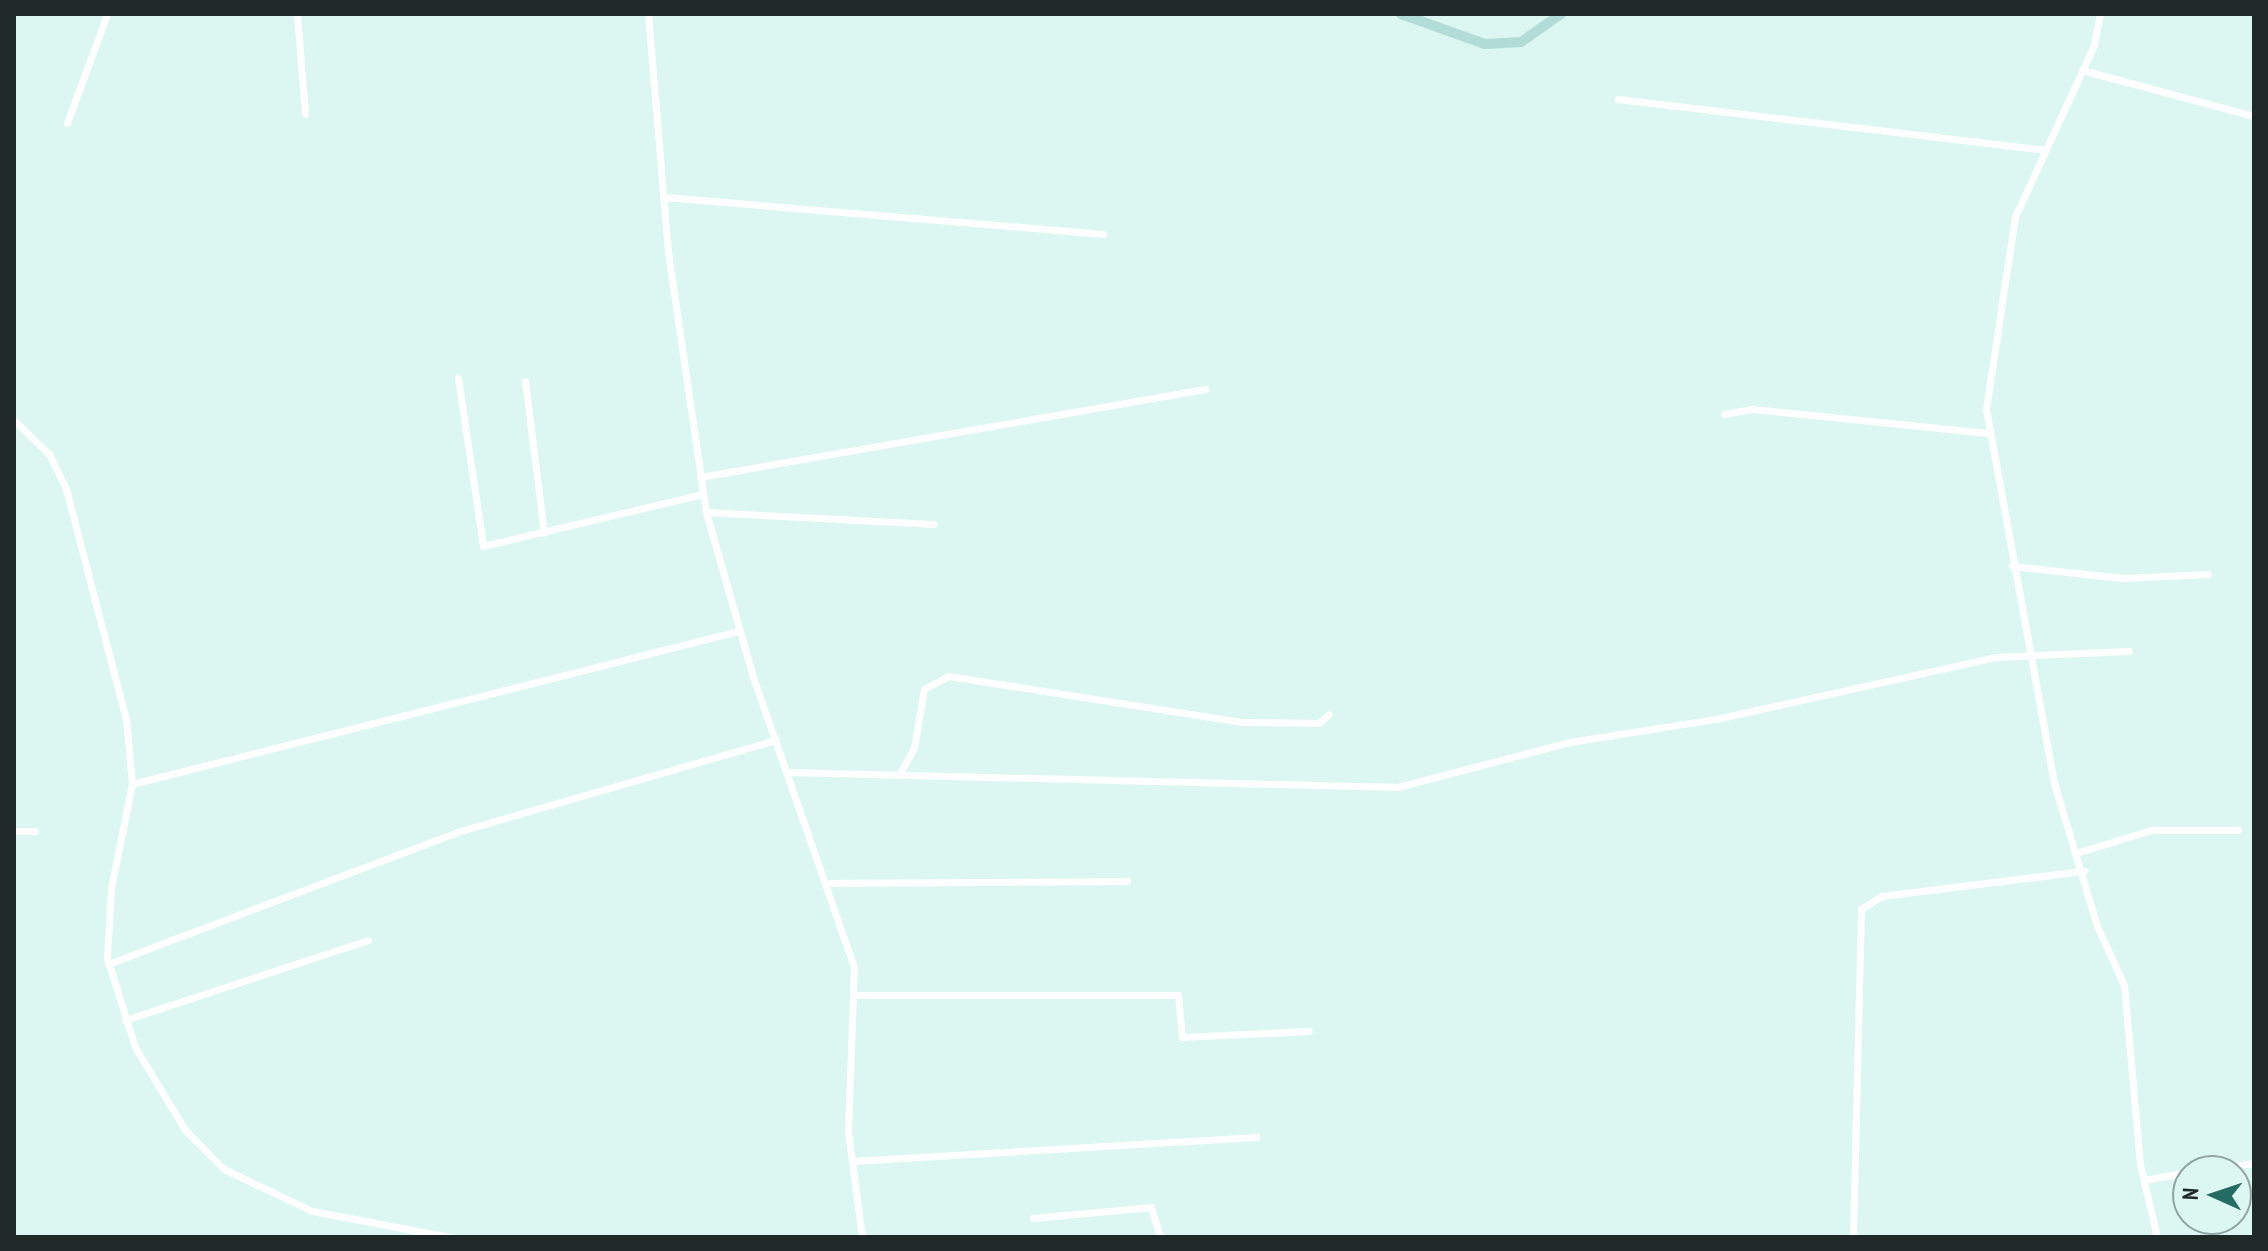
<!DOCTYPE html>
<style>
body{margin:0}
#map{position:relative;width:2268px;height:1251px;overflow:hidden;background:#dcf6f1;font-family:"PT Sans Narrow",sans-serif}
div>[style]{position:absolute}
.street>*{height:7px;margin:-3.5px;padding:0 3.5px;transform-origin:3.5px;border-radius:3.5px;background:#fff}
.secondary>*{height:10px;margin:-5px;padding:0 5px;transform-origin:5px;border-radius:5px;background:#b2dcd7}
span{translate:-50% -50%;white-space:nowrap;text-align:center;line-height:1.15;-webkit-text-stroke:8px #dcf6f1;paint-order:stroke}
.frame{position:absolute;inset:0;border:16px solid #1f2928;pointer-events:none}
.north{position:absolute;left:2172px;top:1155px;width:80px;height:80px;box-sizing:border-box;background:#dcf6f1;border:2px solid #90a4a1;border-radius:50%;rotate:273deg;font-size:22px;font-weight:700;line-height:32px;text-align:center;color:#1f2928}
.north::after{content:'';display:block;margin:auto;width:28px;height:36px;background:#256d63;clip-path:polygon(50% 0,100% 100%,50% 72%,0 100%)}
</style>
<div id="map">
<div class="street">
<div style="left:297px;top:14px;width:100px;rotate:85.4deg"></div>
<div style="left:648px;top:14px;width:239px;rotate:85.2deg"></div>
<div style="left:668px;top:252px;width:263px;rotate:81.7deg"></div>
<div style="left:706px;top:512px;width:172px;rotate:74.1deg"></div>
<div style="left:753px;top:677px;width:307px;rotate:70.8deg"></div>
<div style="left:854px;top:967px;width:164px;rotate:92.1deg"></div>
<div style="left:848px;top:1131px;width:107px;rotate:82.5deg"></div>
<div style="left:2100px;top:14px;width:32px;rotate:101deg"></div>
<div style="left:2094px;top:45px;width:189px;rotate:114.7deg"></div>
<div style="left:2015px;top:217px;width:194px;rotate:98.6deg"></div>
<div style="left:1986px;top:409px;width:380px;rotate:79.7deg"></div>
<div style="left:2054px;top:783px;width:149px;rotate:73.3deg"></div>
<div style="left:2097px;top:926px;width:65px;rotate:65.4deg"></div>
<div style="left:2124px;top:985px;width:180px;rotate:84.9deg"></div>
<div style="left:2140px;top:1164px;width:75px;rotate:76.9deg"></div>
<div style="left:2082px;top:70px;width:178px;rotate:15deg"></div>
<div style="left:1618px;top:99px;width:431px;rotate:6.8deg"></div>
<div style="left:67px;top:123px;width:116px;rotate:-69.8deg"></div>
<div style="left:664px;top:197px;width:441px;rotate:4.8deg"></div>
<div style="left:458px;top:378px;width:170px;rotate:81.5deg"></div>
<div style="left:483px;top:546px;width:226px;rotate:-13.3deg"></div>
<div style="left:525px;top:381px;width:153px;rotate:82.9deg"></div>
<div style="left:1724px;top:414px;width:28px;rotate:-10deg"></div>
<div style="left:1752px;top:409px;width:237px;rotate:5.8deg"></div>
<div style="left:14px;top:420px;width:49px;rotate:44.2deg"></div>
<div style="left:49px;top:454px;width:39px;rotate:64deg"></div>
<div style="left:66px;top:489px;width:238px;rotate:75.4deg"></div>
<div style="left:126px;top:719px;width:65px;rotate:84.7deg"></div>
<div style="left:132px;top:784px;width:106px;rotate:101.4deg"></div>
<div style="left:111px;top:888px;width:70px;rotate:93.3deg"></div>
<div style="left:107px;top:958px;width:93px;rotate:72.5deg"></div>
<div style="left:135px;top:1047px;width:97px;rotate:58.9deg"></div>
<div style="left:185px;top:1130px;width:55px;rotate:45deg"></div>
<div style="left:224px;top:1169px;width:98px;rotate:25.5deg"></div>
<div style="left:312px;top:1211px;width:140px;rotate:10.7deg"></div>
<div style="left:700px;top:477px;width:513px;rotate:-9.88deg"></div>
<div style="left:706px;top:512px;width:228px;rotate:3deg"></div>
<div style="left:2012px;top:566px;width:112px;rotate:6.2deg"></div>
<div style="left:2123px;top:578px;width:85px;rotate:-2.7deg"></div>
<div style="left:788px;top:772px;width:610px;rotate:1.41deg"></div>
<div style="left:1398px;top:787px;width:178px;rotate:-14.7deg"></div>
<div style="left:1570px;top:742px;width:148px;rotate:-9deg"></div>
<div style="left:1716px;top:719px;width:286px;rotate:-12.5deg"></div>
<div style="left:1995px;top:657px;width:134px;rotate:-2.6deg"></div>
<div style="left:900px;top:773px;width:29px;rotate:-61deg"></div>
<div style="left:914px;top:748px;width:60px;rotate:-80.4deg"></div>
<div style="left:924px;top:689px;width:27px;rotate:-28deg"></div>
<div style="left:948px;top:676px;width:298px;rotate:8.9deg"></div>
<div style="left:1242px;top:722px;width:77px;rotate:0.7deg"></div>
<div style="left:1319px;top:723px;width:13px;rotate:-42deg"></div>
<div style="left:132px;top:784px;width:626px;rotate:-14.15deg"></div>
<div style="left:14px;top:831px;width:21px"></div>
<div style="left:2076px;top:853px;width:78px;rotate:-17deg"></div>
<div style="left:2151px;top:830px;width:87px"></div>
<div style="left:826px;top:883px;width:301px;rotate:-0.4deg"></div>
<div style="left:108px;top:964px;width:373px;rotate:-20.7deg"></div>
<div style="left:457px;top:832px;width:332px;rotate:-16.1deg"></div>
<div style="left:853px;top:995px;width:325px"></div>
<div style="left:1178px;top:995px;width:42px;rotate:84.6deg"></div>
<div style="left:1182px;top:1037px;width:127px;rotate:-2.7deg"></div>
<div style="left:125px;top:1020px;width:256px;rotate:-18.2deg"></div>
<div style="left:852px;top:1161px;width:405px;rotate:-3.4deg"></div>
<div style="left:2194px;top:1171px;width:61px;rotate:-7.6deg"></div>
<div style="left:2144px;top:1180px;width:45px;rotate:-10.3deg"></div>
<div style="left:1033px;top:1218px;width:119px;rotate:-5.3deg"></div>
<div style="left:1151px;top:1207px;width:31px;rotate:73deg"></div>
<div style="left:1853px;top:1237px;width:328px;rotate:-88.6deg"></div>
<div style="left:1861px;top:909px;width:25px;rotate:-32deg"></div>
<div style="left:1882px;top:896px;width:204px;rotate:-7.1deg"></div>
</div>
<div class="secondary">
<div style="left:1401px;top:14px;width:89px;rotate:19.7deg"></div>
<div style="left:1485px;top:44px;width:36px;rotate:-3deg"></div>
<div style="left:1521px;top:42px;width:49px;rotate:-35deg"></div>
</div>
<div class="frame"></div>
<div class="north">N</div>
</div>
